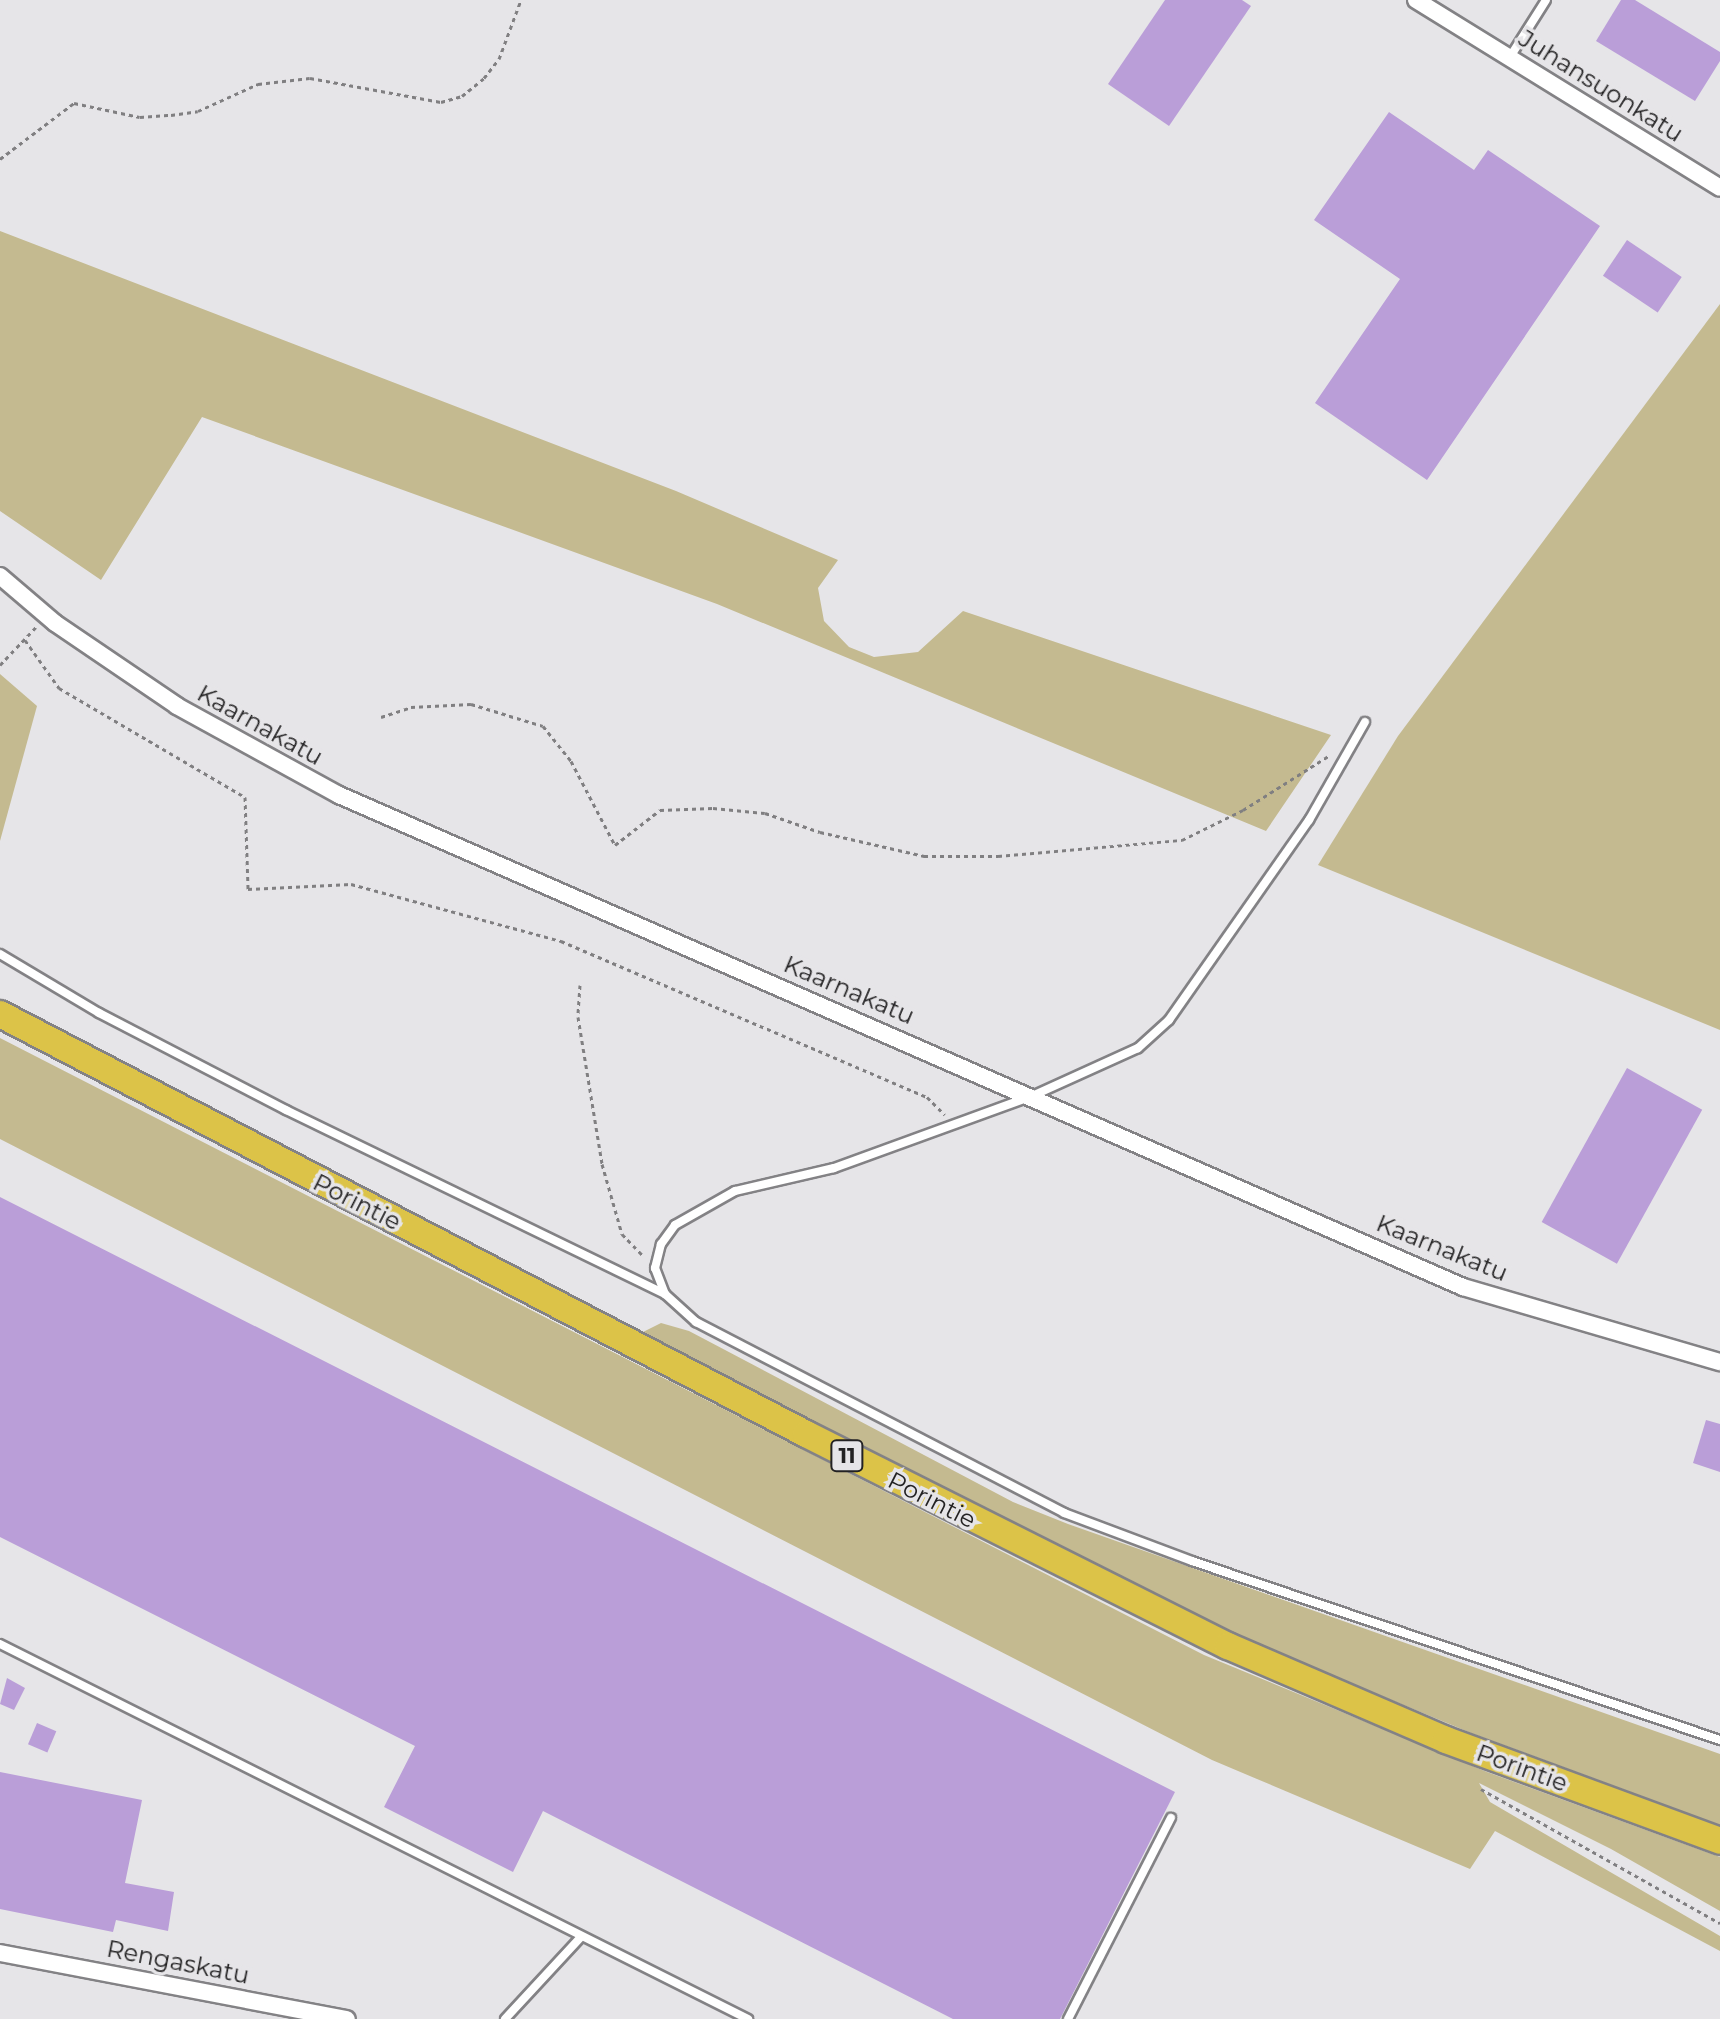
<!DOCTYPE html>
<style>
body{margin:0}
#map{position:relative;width:1720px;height:2019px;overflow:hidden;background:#e6e5e8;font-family:Montserrat,sans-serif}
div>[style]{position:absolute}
.green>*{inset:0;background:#c4ba90}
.building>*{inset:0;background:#ba9ed8;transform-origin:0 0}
.path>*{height:3px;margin-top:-1.5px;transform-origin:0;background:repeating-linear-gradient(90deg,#807f81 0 4px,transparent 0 8px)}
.roads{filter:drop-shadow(2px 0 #838285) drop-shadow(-2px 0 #838285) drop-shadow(0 2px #838285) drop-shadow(0 -2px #838285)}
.service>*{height:8px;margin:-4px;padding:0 4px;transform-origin:4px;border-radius:4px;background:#fff}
.minor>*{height:16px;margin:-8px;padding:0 8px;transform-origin:8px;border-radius:8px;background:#fff}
.trunk>*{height:26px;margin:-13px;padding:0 13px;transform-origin:13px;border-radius:13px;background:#dcc348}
span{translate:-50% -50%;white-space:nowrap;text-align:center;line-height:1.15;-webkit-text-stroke:7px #e6e5e8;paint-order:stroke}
.shield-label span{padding:2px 6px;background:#e6e5e8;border:2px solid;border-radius:6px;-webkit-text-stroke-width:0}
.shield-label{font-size:22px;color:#232223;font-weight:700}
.street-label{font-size:24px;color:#232223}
</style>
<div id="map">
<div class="green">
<div style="clip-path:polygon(0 231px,676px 491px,838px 560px,818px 588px,824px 621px,849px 647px,874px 657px,918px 652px,963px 611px,1331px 735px,1266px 831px,717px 604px,202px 417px,101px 580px,0 511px)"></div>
<div style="clip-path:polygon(1720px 304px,1720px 1030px,1318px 865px,1398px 736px)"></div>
<div style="clip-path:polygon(0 674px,37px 706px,0 841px)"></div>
<div style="clip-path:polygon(0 1038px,1204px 1655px,1487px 1772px,1720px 1857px,1720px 1911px,1611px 1849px,1479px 1783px,1490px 1802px,1720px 1936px,1720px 1951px,1495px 1831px,1470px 1869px,1212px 1760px,0 1139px)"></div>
<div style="clip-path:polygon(661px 1323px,689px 1331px,1013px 1502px,1068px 1524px,1720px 1754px,1720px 1825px,1471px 1733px,1209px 1624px,637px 1335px)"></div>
</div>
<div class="building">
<div style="clip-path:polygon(1165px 0,1242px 0,1251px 6px,1169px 126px,1108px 84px)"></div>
<div style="clip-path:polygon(1621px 0,1635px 0,1720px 52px,1720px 61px,1695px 101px,1596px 41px)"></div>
<div style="clip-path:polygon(1389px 112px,1474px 170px,1488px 150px,1600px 226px,1427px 480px,1315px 403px,1400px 279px,1314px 220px)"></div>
<div style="left:1627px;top:240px;width:66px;height:43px;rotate:34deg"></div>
<div style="left:1627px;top:1068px;width:86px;height:176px;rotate:29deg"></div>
<div style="clip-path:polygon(0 1197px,1175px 1792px,1060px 2019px,953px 2019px,543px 1811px,513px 1872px,384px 1807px,415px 1746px,0 1537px)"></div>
<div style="clip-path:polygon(1706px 1420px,1720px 1424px,1720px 1472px,1693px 1463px)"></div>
<div style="clip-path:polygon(7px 1678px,25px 1688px,14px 1710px,0 1704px)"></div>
<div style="left:37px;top:1723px;width:21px;height:23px;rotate:23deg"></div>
<div style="clip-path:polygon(0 1772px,142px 1800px,125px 1883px,174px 1892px,168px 1931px,116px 1920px,113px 1932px,0 1909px)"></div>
</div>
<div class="path">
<div style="left:0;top:159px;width:93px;rotate:-37.1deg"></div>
<div style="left:74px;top:103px;width:67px;rotate:12deg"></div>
<div style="left:140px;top:117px;width:31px;rotate:-4deg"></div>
<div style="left:171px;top:115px;width:27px;rotate:-8deg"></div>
<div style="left:198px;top:111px;width:66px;rotate:-24.2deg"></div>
<div style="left:258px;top:84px;width:52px;rotate:-6.6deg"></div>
<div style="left:310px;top:78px;width:133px;rotate:10.4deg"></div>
<div style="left:441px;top:102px;width:22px;rotate:-16deg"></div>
<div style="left:462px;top:96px;width:28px;rotate:-39deg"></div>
<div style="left:484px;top:78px;width:24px;rotate:-52deg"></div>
<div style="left:499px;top:59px;width:63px;rotate:-69.6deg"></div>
<div style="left:25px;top:640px;width:59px;rotate:54.7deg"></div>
<div style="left:59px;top:688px;width:216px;rotate:30.4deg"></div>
<div style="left:245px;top:797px;width:92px;rotate:88.1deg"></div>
<div style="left:248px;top:889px;width:103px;rotate:-2.8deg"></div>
<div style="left:351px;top:884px;width:218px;rotate:15.2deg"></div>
<div style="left:561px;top:941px;width:398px;rotate:23.1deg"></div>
<div style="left:927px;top:1097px;width:25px;rotate:45deg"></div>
<div style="left:0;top:665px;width:52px;rotate:-46.5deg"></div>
<div style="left:381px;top:717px;width:32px;rotate:-18deg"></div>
<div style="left:411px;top:707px;width:60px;rotate:-2.9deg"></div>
<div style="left:471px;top:704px;width:75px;rotate:17deg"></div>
<div style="left:543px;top:726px;width:45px;rotate:51.3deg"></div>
<div style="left:571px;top:761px;width:95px;rotate:62.4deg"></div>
<div style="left:615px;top:845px;width:57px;rotate:-37.9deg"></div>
<div style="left:660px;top:810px;width:53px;rotate:-2.2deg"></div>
<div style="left:713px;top:808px;width:52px;rotate:5.5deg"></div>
<div style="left:765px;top:813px;width:58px;rotate:19.1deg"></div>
<div style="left:820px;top:832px;width:107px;rotate:13deg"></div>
<div style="left:924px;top:856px;width:74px"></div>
<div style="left:998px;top:856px;width:185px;rotate:-5deg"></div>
<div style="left:1182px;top:840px;width:68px;rotate:-26.2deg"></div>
<div style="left:1243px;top:810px;width:103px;rotate:-32.3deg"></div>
<div style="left:580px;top:985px;width:32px;rotate:94deg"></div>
<div style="left:578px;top:1017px;width:149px;rotate:80.7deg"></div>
<div style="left:602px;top:1164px;width:73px;rotate:74.1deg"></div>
<div style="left:622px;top:1234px;width:30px;rotate:46deg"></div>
<div style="left:1481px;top:1789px;width:274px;rotate:29.3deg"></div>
</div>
<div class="roads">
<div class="service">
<div style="left:1510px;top:57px;width:67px;rotate:-57.7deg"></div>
<div style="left:1365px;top:722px;width:113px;rotate:119.7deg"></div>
<div style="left:1309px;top:820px;width:244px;rotate:125deg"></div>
<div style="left:1169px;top:1020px;width:42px;rotate:137.9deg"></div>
<div style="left:1138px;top:1048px;width:116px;rotate:155.6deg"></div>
<div style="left:1032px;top:1096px;width:211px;rotate:160deg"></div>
<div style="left:834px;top:1168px;width:102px;rotate:166.9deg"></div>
<div style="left:735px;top:1191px;width:69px;rotate:150.5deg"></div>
<div style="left:675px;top:1225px;width:24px;rotate:126deg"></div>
<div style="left:661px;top:1244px;width:25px;rotate:104deg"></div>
<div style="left:655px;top:1268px;width:28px;rotate:69deg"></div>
<div style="left:665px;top:1294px;width:42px;rotate:42.1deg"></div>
<div style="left:696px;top:1322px;width:415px;rotate:27.4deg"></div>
<div style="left:1064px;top:1513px;width:137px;rotate:20.6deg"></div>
<div style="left:1192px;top:1561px;width:558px;rotate:18.73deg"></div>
<div style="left:0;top:954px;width:115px;rotate:30.8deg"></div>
<div style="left:99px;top:1013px;width:211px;rotate:27.4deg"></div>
<div style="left:286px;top:1110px;width:421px;rotate:25.9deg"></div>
<div style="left:0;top:1644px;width:837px;rotate:26.63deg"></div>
<div style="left:505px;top:2019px;width:110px;rotate:-47.2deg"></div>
<div style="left:1068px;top:2019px;width:226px;rotate:-62.9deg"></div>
</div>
<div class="minor">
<div style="left:1416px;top:0;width:357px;rotate:31.7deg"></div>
<div style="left:0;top:576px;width:72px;rotate:40.5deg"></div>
<div style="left:55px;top:623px;width:148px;rotate:34.2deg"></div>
<div style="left:177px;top:706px;width:185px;rotate:28.8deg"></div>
<div style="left:339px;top:795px;width:1227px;rotate:23.64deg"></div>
<div style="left:1463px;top:1287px;width:268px;rotate:16.3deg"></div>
<div style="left:0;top:1953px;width:353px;rotate:10.8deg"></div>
</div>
<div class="trunk">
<div style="left:0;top:1014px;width:909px;rotate:27.52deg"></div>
<div style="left:806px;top:1434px;width:472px;rotate:26.7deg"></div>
<div style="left:1228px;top:1646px;width:237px;rotate:23.3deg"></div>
<div style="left:1446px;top:1740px;width:292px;rotate:20.2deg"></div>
</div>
</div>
<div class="shield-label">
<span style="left:847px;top:1456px">11</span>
</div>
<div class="street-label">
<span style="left:1601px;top:86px;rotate:32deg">Juhansuonkatu</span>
<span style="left:260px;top:725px;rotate:29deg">Kaarnakatu</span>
<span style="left:849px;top:990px;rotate:23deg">Kaarnakatu</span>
<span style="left:357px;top:1202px;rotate:27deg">Porintie</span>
<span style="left:1442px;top:1248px;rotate:22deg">Kaarnakatu</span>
<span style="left:932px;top:1500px;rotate:27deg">Porintie</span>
<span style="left:1522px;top:1768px;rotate:20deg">Porintie</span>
<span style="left:178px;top:1962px;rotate:11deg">Rengaskatu</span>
</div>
</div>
